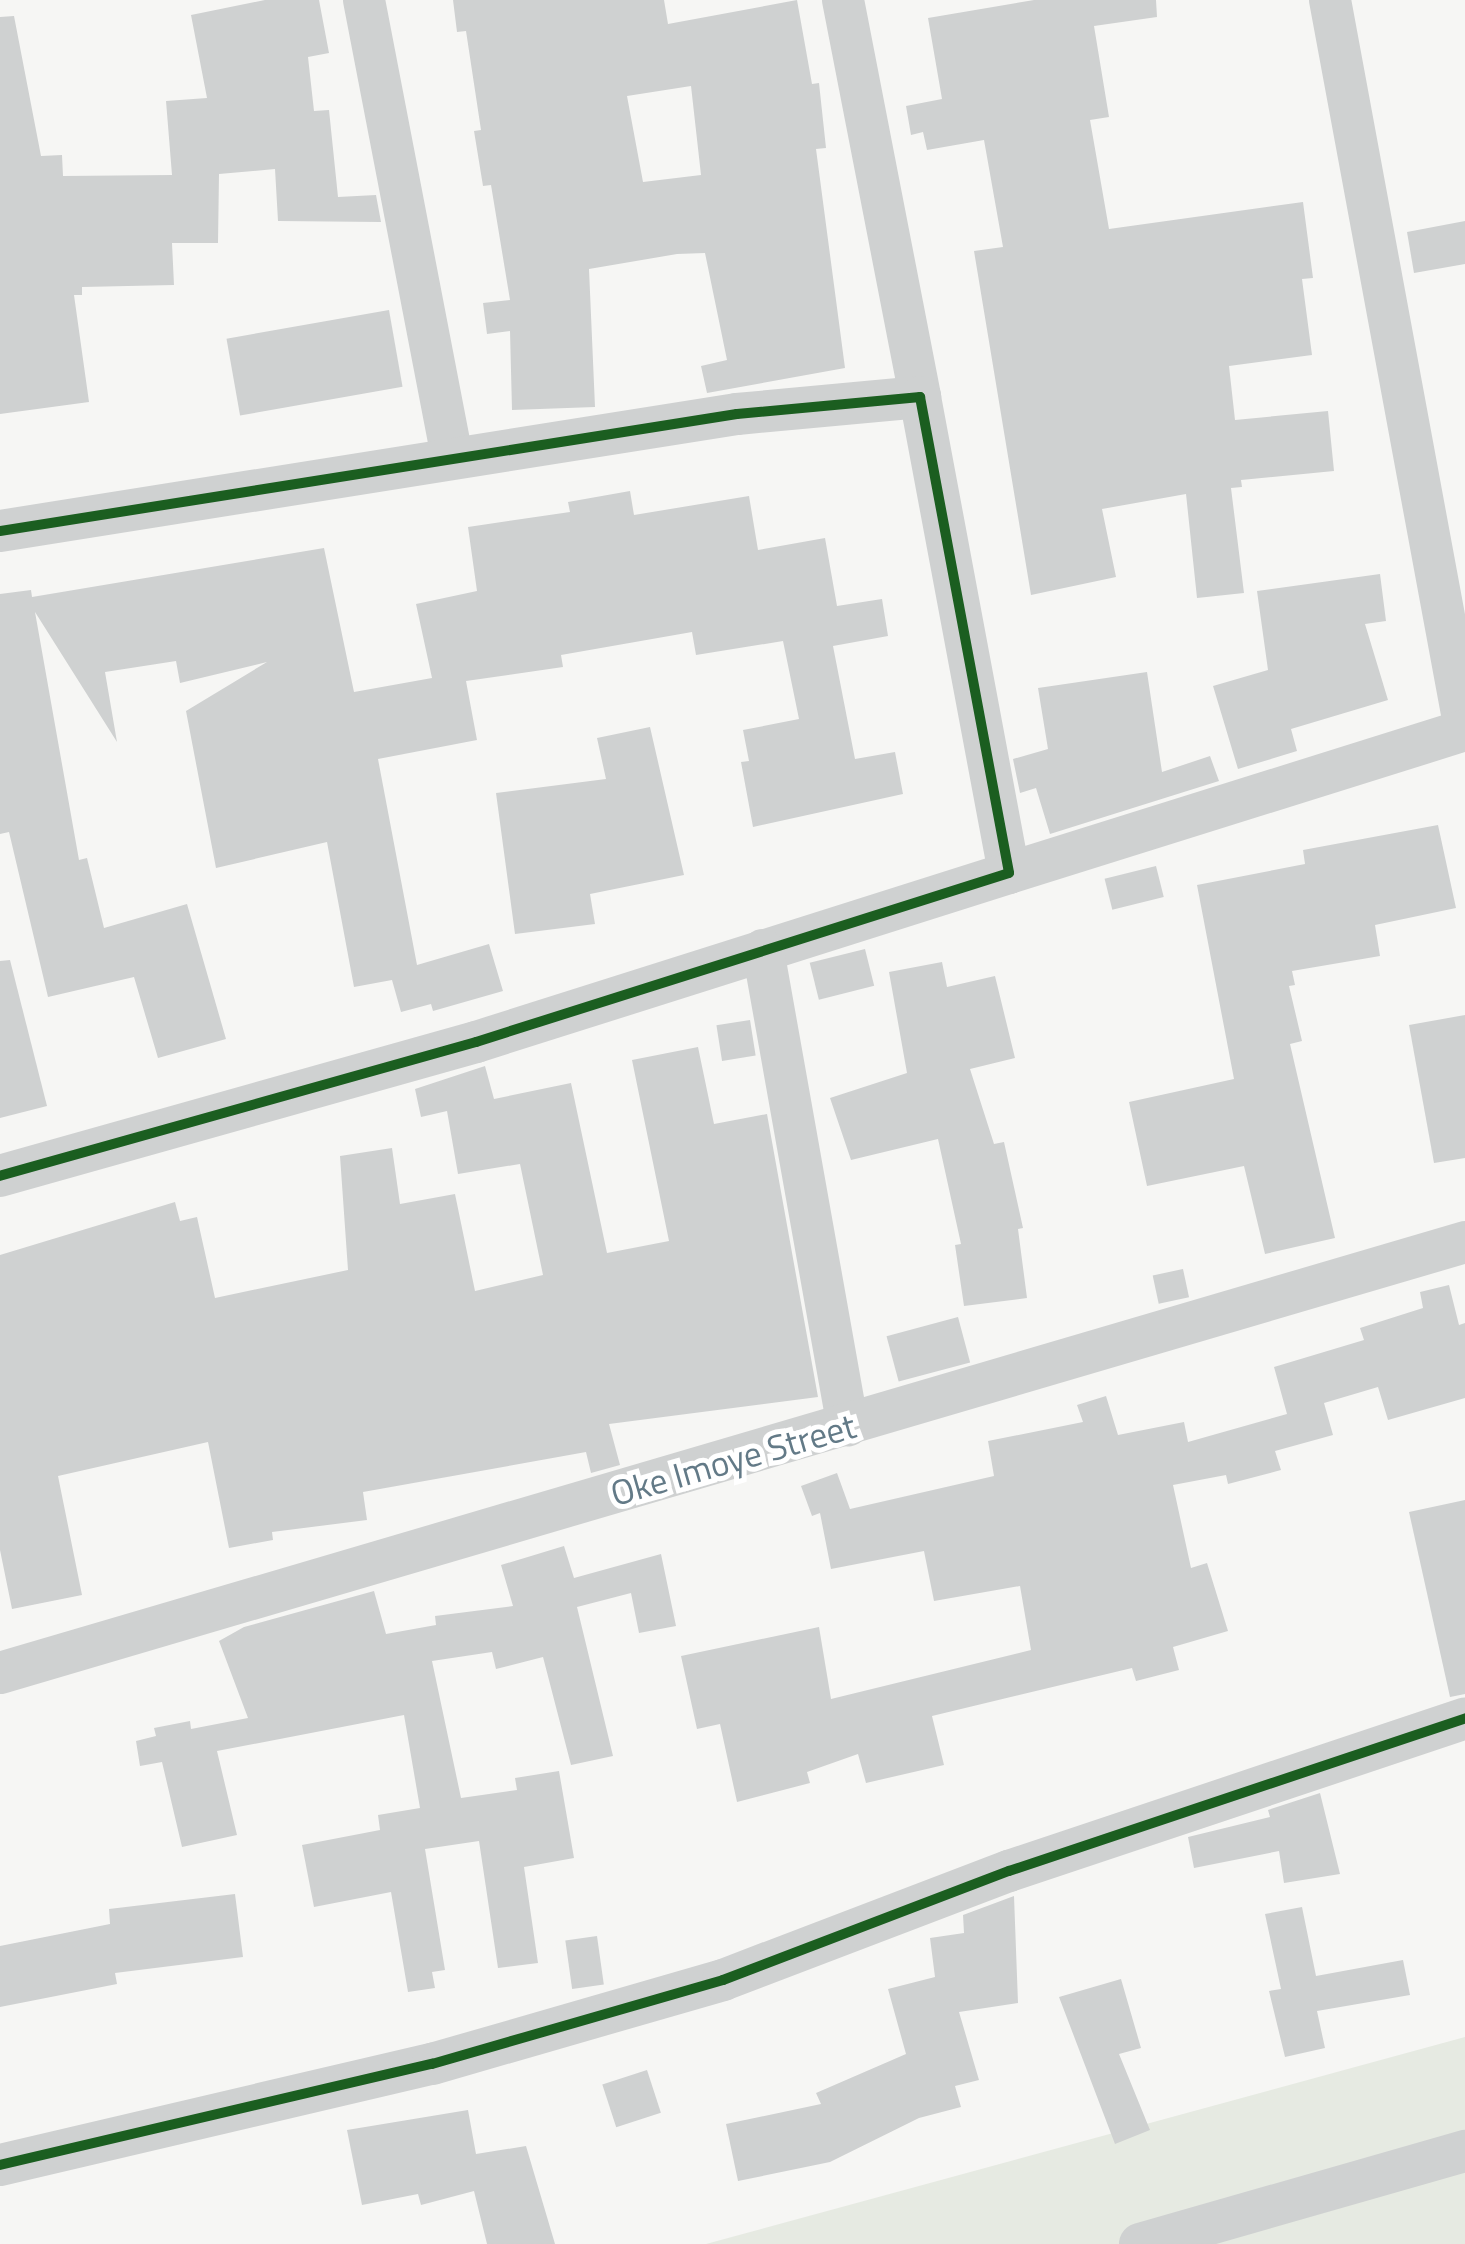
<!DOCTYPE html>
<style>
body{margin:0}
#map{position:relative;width:1465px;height:2244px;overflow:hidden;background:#f6f6f4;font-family:"Titillium Web",sans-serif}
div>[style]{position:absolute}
.green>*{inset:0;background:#e6eae2}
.building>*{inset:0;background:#cfd1d1;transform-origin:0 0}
.minor>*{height:42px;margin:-21px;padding:0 21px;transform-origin:21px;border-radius:21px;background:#cfd1d1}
.cycleway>*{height:10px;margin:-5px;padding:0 5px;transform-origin:5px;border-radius:5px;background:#1b5e20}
span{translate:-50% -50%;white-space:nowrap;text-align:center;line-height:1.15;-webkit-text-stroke:10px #fff;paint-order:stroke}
.street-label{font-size:35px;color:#637a87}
</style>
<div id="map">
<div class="green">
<div style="clip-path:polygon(1465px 2037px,1465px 2244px,706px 2244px)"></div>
</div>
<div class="building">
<div style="clip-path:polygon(265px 0,319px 0,329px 53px,308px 57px,314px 111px,329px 110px,338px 197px,376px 195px,381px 222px,278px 221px,275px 169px,219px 174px,218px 243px,172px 243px,174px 285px,82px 287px,82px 295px,74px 295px,89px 402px,0 414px,0 17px,14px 16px,41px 156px,62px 155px,63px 176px,172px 175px,166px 101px,207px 98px,191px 15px)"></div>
<div style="clip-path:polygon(evenodd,453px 0,664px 0,668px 24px,797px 0,812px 84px,819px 83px,826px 148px,816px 149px,845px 368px,707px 393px,701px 366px,727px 360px,705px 253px,677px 254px,589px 269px,595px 407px,512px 410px,510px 331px,487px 334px,483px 303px,510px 300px,491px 185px,483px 186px,474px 131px,481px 130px,466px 31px,457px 32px,453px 0,691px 86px,701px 175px,643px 182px,627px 96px,691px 86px)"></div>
<div style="clip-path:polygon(1034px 0,1156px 0,1157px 17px,1094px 26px,1109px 117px,1090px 120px,1109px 229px,1303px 202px,1313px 278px,1302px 279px,1312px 355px,1229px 366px,1235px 420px,1328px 411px,1334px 471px,1241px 480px,1242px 487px,1231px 488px,1244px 593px,1197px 598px,1186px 494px,1102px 509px,1116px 577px,1031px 595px,974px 251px,1003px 247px,984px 140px,927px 150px,923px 132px,911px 135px,906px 106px,942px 99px,928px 18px)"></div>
<div style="clip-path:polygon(1465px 221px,1465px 264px,1414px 273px,1407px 232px)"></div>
<div style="left:389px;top:310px;width:78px;height:165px;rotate:80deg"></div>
<div style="clip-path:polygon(630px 491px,634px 515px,749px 496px,758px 550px,825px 538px,837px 606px,882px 599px,888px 636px,833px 646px,855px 759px,895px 752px,903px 794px,753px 827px,741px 762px,749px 761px,743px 730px,799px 719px,783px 641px,696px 655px,692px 632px,561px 655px,563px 667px,466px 681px,477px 740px,378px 759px,417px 965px,489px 944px,503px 991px,433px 1011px,431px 1004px,401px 1012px,392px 980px,354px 987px,327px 842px,216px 868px,186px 711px,267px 662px,180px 683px,176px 661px,105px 672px,117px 742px,35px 612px,79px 860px,87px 858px,104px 928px,187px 904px,226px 1039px,158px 1058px,134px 977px,48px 997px,9px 832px,0 834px,0 594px,31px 590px,32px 597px,324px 548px,354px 692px,432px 678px,416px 604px,477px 591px,468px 527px,570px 512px,568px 502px)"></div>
<div style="clip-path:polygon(1380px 574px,1386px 621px,1365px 624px,1388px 700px,1291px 729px,1297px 751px,1238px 769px,1213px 686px,1268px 670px,1257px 591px)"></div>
<div style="clip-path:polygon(1147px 672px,1162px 772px,1210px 756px,1219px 781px,1050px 834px,1036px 788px,1020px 793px,1013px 759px,1048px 749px,1038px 688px)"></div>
<div style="clip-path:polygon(650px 727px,684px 875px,590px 894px,595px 924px,515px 934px,496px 793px,606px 779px,597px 738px)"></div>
<div style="clip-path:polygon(1438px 825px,1456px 908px,1375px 925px,1380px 956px,1292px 971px,1295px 985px,1289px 986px,1302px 1041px,1290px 1044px,1335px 1238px,1265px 1254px,1244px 1166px,1147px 1186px,1129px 1102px,1234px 1079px,1197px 885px,1305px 864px,1303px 850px)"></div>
<div style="left:1156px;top:866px;width:32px;height:53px;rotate:76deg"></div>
<div style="left:865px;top:949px;width:38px;height:57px;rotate:76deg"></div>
<div style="clip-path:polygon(10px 960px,47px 1106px,0 1118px,0 961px)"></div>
<div style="clip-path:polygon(942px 962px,947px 987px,995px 976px,1015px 1058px,970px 1069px,994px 1144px,1004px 1142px,1023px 1228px,1018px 1229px,1027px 1298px,964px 1306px,955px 1245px,961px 1244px,938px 1139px,851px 1160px,830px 1098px,907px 1073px,889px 972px)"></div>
<div style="clip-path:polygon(1465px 1015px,1465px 1158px,1434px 1163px,1409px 1025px)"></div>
<div style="left:750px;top:1020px;width:36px;height:34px;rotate:81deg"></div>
<div style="clip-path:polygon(698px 1047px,714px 1124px,767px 1114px,818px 1397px,609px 1424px,620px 1465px,591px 1473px,586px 1452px,363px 1492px,367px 1520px,272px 1532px,273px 1540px,229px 1548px,208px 1442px,58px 1476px,82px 1595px,12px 1609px,0 1550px,0 1255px,175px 1202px,180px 1221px,197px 1217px,215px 1298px,348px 1270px,340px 1156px,392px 1148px,400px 1204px,455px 1194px,475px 1291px,543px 1275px,520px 1164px,458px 1174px,447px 1111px,421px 1117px,415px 1089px,485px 1066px,494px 1099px,571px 1083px,607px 1253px,669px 1241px,632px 1060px)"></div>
<div style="left:1183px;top:1269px;width:29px;height:31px;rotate:78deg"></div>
<div style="clip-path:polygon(1449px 1285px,1459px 1325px,1465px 1323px,1465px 1398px,1388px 1420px,1378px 1387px,1324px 1403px,1333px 1435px,1275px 1451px,1281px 1470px,1228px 1484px,1226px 1475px,1173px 1485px,1191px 1568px,1207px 1563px,1228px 1631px,1173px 1647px,1179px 1670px,1136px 1681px,1132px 1668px,932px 1716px,944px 1765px,866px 1783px,858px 1754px,807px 1772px,810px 1783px,737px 1802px,720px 1724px,697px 1729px,681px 1656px,819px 1627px,831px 1699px,1031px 1650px,1020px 1586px,934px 1601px,924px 1551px,831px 1569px,820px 1513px,812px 1516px,801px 1486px,837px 1473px,850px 1509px,994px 1476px,988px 1441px,1083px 1422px,1077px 1405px,1106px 1396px,1118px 1435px,1184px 1422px,1188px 1442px,1287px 1414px,1274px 1367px,1364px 1340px,1360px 1328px,1423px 1308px,1420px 1292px)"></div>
<div style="left:958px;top:1317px;width:47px;height:74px;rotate:75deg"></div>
<div style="clip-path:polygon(1465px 1500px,1465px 1694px,1450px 1697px,1409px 1512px)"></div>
<div style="clip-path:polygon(564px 1546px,574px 1578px,661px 1554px,676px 1626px,639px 1633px,631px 1593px,577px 1607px,613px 1756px,571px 1765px,543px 1657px,496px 1669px,492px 1652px,432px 1661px,461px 1798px,517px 1790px,515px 1778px,559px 1771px,574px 1858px,524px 1867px,538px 1963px,498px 1968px,479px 1841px,425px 1849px,445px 1970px,432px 1972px,435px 1988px,408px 1992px,391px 1892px,314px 1907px,302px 1845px,380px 1830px,378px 1815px,420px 1808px,404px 1715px,217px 1751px,237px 1835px,182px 1847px,162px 1762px,140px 1766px,136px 1741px,156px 1736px,154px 1728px,190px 1721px,191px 1729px,248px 1718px,219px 1641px,244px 1627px,374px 1591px,386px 1634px,436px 1625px,435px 1616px,513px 1606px,501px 1565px)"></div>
<div style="clip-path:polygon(1320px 1793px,1340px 1874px,1284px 1883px,1279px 1851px,1194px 1868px,1188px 1837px,1270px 1817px,1268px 1810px)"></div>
<div style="clip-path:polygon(235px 1894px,243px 1957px,115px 1973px,117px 1984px,0 2007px,0 1946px,110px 1924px,109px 1909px)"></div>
<div style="clip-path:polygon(1014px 1896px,1018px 2003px,959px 2012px,979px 2080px,955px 2086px,961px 2107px,919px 2118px,830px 2162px,738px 2181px,726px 2124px,821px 2104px,816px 2093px,906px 2054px,888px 1989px,935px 1977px,930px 1938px,964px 1933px,963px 1915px)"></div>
<div style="clip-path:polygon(1302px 1907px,1316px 1976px,1403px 1960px,1410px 1995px,1317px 2011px,1325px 2048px,1285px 2057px,1269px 1991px,1281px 1989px,1265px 1914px)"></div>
<div style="left:597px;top:1936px;width:49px;height:32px;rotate:82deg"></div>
<div style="clip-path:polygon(1121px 1979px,1141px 2048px,1119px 2054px,1150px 2130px,1115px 2144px,1059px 1997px)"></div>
<div style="left:647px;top:2070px;width:45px;height:47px;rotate:72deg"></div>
<div style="clip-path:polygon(468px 2110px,476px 2154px,526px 2146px,555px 2244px,487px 2244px,474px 2191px,421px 2205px,418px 2194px,362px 2205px,347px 2130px)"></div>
</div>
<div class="minor">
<div style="left:364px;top:0;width:466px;rotate:79.1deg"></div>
<div style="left:843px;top:0;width:404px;rotate:79deg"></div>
<div style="left:1330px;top:0;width:742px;rotate:79.52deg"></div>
<div style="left:0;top:531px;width:746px;rotate:-9.02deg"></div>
<div style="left:737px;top:414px;width:184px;rotate:-5.3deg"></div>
<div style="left:920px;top:397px;width:484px;rotate:79.4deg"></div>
<div style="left:1009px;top:873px;width:559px;rotate:162.41deg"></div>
<div style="left:476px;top:1042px;width:495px;rotate:164.3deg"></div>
<div style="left:1009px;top:873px;width:477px;rotate:-17.4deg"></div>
<div style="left:763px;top:950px;width:483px;rotate:79.9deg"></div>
<div style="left:0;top:1673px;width:1527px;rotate:-16.39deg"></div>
<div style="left:0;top:2165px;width:444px;rotate:-13.2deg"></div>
<div style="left:432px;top:2064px;width:303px;rotate:-16.1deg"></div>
<div style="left:723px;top:1980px;width:306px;rotate:-20.9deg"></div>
<div style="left:1009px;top:1871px;width:481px;rotate:-18.5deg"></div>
<div style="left:1140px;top:2244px;width:338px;rotate:-16deg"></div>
</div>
<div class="cycleway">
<div style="left:0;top:531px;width:746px;rotate:-9.02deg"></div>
<div style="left:737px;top:414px;width:184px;rotate:-5.3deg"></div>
<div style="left:920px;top:397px;width:484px;rotate:79.4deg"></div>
<div style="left:1009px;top:873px;width:559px;rotate:162.41deg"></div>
<div style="left:476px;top:1042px;width:495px;rotate:164.3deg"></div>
<div style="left:0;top:2165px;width:444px;rotate:-13.2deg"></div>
<div style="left:432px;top:2064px;width:303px;rotate:-16.1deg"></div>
<div style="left:723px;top:1980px;width:306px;rotate:-20.9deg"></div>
<div style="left:1009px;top:1871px;width:481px;rotate:-18.5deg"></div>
</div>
<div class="street-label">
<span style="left:733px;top:1459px;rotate:-16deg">Oke Imoye Street</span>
</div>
</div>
